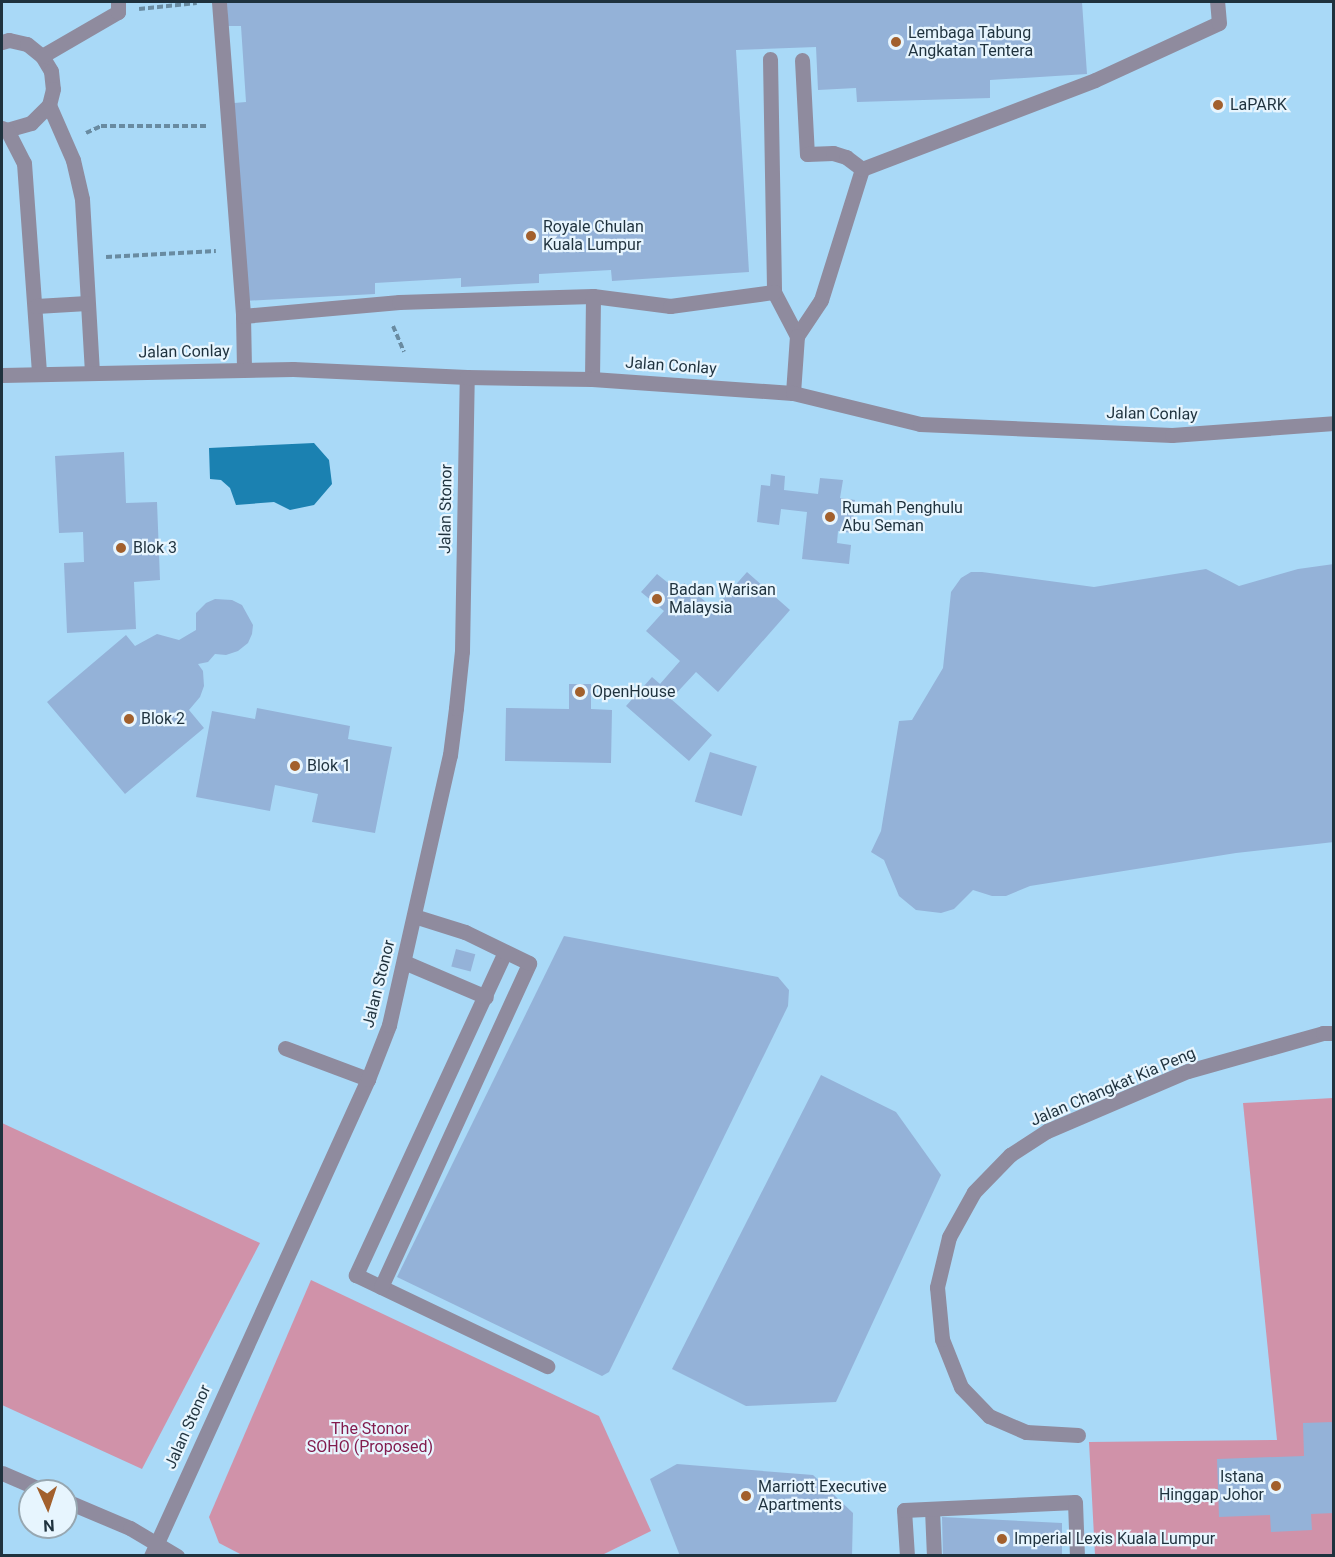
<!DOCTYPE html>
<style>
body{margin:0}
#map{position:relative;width:1335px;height:1557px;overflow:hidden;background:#a9d9f7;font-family:Roboto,sans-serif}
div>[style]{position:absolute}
.green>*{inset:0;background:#d092a9}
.water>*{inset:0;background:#1b81b1}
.building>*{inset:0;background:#94b2d8;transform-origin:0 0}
.path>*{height:4px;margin-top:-2px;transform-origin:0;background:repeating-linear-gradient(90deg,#698ba1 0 6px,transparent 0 9px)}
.service>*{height:15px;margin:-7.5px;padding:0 7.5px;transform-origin:7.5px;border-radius:7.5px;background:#8f8b9e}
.minor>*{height:15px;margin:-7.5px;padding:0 7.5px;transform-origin:7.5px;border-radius:7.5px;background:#8f8b9e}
.tertiary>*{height:15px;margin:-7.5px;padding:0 7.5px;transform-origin:7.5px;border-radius:7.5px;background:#8f8b9e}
.dots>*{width:16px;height:16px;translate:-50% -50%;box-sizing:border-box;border:3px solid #e7f5fe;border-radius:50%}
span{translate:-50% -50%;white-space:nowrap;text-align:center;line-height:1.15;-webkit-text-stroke:4.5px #e7f5fe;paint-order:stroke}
.poi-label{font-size:16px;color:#1f323e}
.left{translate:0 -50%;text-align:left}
.right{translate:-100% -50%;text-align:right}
.street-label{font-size:16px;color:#1f323e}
.park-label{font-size:16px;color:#821c4e}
.frame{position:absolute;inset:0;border:3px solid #1f323e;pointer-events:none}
.north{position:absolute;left:18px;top:1479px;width:60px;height:60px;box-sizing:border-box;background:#e7f5fe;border:2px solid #97a7b1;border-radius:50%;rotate:177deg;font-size:16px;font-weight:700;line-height:24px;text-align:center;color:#1f323e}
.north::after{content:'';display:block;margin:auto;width:21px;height:27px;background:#a2602d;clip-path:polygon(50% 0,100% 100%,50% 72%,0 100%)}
</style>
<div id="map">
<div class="green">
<div style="clip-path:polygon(1333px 1098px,1333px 1555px,1095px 1555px,1089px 1442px,1277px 1440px,1243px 1103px)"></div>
<div style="clip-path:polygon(2px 1123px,260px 1243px,142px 1469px,2px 1405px)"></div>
<div style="clip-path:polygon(311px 1280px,599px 1416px,651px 1531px,600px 1556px,244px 1556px,219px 1543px,209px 1517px)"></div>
</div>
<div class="water">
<div style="clip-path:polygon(314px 443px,329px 460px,332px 484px,314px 505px,290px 510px,274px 502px,236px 505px,230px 488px,221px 480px,210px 479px,209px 448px)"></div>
</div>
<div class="building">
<div style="clip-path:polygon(227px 2px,1082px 2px,1087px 74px,990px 80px,990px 98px,857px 102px,856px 88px,818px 90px,816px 47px,736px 50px,749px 272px,612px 281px,611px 270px,539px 274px,539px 283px,461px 287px,461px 278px,375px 283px,375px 294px,244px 301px,234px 103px,246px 102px,241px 26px,228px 26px)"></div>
<div style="clip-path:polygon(124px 452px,126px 503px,157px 502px,160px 580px,134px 582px,136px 629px,67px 633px,64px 563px,84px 562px,83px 532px,59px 533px,55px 456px)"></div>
<div style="clip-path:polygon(771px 474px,785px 476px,784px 490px,818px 494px,820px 478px,843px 480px,840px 498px,855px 500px,852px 533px,838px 531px,837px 543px,851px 545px,849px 564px,802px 559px,807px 512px,781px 509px,779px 525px,757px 522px,761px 485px,770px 486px)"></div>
<div style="clip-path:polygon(1334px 564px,1334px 842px,1236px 853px,1030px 886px,1006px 896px,992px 896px,973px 890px,954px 909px,941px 913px,916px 910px,899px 896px,884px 860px,871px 852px,881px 831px,899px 721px,912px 720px,943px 668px,951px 592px,961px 578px,971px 572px,982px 572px,1094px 587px,1206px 569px,1239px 586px,1298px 569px)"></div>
<div style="clip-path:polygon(747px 572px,790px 610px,718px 692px,696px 672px,671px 699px,712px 735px,689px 761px,626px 706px,652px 677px,660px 684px,680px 661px,646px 631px,664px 611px,641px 592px,657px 574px,677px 590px,684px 583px,714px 609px)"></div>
<div style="clip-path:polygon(215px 599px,232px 600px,242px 605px,253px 625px,252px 634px,248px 643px,238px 651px,226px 655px,215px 654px,208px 662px,198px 664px,203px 671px,204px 686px,200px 697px,189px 710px,204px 728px,125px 794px,47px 702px,126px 635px,135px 646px,157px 634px,179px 640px,196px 630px,196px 613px,206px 603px)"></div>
<div style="clip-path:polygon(569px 684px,591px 684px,591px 709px,612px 710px,611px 763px,505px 761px,506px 708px,569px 709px)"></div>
<div style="clip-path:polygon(257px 708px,350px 726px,348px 739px,392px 747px,375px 833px,312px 822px,318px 794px,275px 785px,270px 811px,196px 797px,212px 711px,255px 719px)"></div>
<div style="left:710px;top:752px;width:49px;height:52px;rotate:17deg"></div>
<div style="clip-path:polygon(564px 936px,778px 977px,789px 990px,788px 1006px,609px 1372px,602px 1376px,397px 1277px)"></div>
<div style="left:456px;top:949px;width:20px;height:18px;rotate:15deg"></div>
<div style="clip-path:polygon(821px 1075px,896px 1112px,941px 1175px,836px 1402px,746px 1406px,672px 1369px)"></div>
<div style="clip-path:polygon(1333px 1422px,1334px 1513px,1311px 1514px,1312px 1530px,1271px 1532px,1270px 1515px,1219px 1517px,1217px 1459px,1304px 1456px,1303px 1423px)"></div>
<div style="clip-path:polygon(677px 1464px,813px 1475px,853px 1513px,852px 1556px,680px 1556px,650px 1479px)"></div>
<div style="clip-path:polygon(942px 1517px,1062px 1523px,1062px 1556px,943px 1556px)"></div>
</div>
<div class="path">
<div style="left:139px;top:9px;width:58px;rotate:-5.9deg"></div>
<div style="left:86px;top:133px;width:17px;rotate:-25deg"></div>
<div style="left:101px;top:126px;width:105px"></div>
<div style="left:106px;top:257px;width:110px;rotate:-3.1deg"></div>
<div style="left:393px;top:326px;width:28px;rotate:67deg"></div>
</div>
<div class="service">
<div style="left:219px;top:2px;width:315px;rotate:85.6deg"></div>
<div style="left:243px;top:316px;width:53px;rotate:88.9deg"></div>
<div style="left:2px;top:42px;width:7px;rotate:-16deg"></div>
<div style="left:9px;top:40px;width:18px;rotate:13deg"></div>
<div style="left:27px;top:44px;width:19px;rotate:39deg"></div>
<div style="left:42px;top:56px;width:17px;rotate:59deg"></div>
<div style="left:51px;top:71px;width:18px;rotate:84deg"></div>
<div style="left:53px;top:89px;width:16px;rotate:104deg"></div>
<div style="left:49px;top:105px;width:25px;rotate:135deg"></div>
<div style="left:31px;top:123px;width:25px;rotate:164deg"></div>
<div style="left:7px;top:130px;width:5px;rotate:-158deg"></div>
<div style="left:42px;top:56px;width:88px;rotate:-30.1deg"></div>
<div style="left:118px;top:12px;width:10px;rotate:-90deg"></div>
<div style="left:770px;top:59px;width:233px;rotate:89deg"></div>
<div style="left:774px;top:292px;width:50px;rotate:62.4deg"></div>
<div style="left:797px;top:336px;width:43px;rotate:-56.3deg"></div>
<div style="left:821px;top:300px;width:137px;rotate:-72.6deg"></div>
<div style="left:862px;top:169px;width:249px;rotate:-20.9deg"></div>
<div style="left:1095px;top:80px;width:136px;rotate:-24.7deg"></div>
<div style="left:1219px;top:23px;width:21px;rotate:-95deg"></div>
<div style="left:802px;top:60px;width:94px;rotate:87deg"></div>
<div style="left:807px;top:154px;width:26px;rotate:-2deg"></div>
<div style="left:833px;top:153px;width:14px;rotate:17deg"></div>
<div style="left:846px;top:157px;width:20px;rotate:37deg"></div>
<div style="left:49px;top:105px;width:60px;rotate:66.4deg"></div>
<div style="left:73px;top:160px;width:40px;rotate:77deg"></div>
<div style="left:82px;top:199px;width:173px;rotate:86.7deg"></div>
<div style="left:7px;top:130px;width:37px;rotate:63deg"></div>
<div style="left:24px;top:163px;width:211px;rotate:85.9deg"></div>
<div style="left:36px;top:306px;width:51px;rotate:-3.4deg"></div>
<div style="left:243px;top:316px;width:157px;rotate:-5.1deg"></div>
<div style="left:399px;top:302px;width:194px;rotate:-1.8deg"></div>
<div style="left:593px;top:296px;width:78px;rotate:7.4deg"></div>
<div style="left:670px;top:306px;width:105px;rotate:-7.7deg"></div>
<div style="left:592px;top:379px;width:83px;rotate:-89.3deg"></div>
<div style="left:793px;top:393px;width:57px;rotate:-86deg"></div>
<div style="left:505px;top:952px;width:356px;rotate:114.8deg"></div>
<div style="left:356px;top:1275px;width:212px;rotate:25.5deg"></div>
<div style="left:404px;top:962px;width:89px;rotate:23.1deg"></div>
<div style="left:285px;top:1048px;width:89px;rotate:20.5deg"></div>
<div style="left:381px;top:1287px;width:356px;rotate:-65.4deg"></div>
<div style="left:529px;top:963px;width:71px;rotate:-154.2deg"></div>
<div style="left:465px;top:932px;width:53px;rotate:-162.6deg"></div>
<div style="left:932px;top:1509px;width:47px;rotate:87.6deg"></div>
<div style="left:907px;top:1556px;width:46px;rotate:-93.7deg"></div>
<div style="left:904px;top:1510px;width:171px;rotate:-2.7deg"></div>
<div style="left:1075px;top:1502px;width:54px;rotate:87.9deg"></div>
</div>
<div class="minor">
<div style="left:1078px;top:1435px;width:52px;rotate:-176.7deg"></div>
<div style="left:1026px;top:1432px;width:40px;rotate:-156.6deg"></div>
<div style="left:989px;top:1416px;width:40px;rotate:-134deg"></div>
<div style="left:961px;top:1387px;width:52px;rotate:-111.6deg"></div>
<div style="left:942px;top:1339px;width:52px;rotate:-95.5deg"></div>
<div style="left:937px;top:1287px;width:51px;rotate:-76.5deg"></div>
<div style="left:949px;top:1237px;width:51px;rotate:-60.9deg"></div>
<div style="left:974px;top:1192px;width:52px;rotate:-45.8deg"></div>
<div style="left:1010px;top:1155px;width:44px;rotate:-33deg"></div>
<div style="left:1047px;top:1131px;width:153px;rotate:-23.1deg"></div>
<div style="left:1188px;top:1071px;width:140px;rotate:-15.7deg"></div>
<div style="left:1323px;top:1033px;width:11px"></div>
<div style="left:151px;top:1556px;width:524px;rotate:-65.54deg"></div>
<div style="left:368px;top:1079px;width:58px;rotate:-68.7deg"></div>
<div style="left:389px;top:1025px;width:277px;rotate:-77.3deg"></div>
<div style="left:450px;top:755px;width:47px;rotate:-82.7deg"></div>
<div style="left:456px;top:708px;width:57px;rotate:-84deg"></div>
<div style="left:462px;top:651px;width:274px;rotate:-89deg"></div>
</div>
<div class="tertiary">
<div style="left:2px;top:375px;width:291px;rotate:-1.2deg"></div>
<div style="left:293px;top:369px;width:174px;rotate:2.6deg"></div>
<div style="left:467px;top:377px;width:125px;rotate:0.9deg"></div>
<div style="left:592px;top:379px;width:201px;rotate:4deg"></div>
<div style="left:793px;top:393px;width:131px;rotate:13.7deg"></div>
<div style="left:920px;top:424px;width:252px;rotate:2.5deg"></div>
<div style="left:1172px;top:435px;width:162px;rotate:-4.2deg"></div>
<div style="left:2px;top:1473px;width:46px;rotate:23.2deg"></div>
<div style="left:66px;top:1501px;width:69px;rotate:22.9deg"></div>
<div style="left:130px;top:1528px;width:55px;rotate:30.8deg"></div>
</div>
<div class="dots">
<div style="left:896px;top:42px;background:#a2602d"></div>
<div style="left:1218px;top:105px;background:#a2602d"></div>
<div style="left:531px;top:236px;background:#a2602d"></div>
<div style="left:830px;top:517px;background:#a2602d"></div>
<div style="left:121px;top:548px;background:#a2602d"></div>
<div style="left:657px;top:599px;background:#a2602d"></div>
<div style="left:580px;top:692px;background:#a2602d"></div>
<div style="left:129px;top:719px;background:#a2602d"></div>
<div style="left:295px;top:766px;background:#a2602d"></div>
<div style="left:1276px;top:1486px;background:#a2602d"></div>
<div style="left:746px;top:1496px;background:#a2602d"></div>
<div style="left:1002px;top:1539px;background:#a2602d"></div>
</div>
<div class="poi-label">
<span class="left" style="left:908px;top:42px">Lembaga Tabung<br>Angkatan Tentera</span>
<span class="left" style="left:1230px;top:105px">LaPARK</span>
<span class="left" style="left:543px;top:236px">Royale Chulan<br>Kuala Lumpur</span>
<span class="left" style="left:842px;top:517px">Rumah Penghulu<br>Abu Seman</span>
<span class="left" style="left:133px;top:548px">Blok 3</span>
<span class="left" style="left:669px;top:599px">Badan Warisan<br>Malaysia</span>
<span class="left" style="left:592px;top:692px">OpenHouse</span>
<span class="left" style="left:141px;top:719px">Blok 2</span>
<span class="left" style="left:307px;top:766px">Blok 1</span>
<span class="right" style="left:1264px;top:1486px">Istana<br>Hinggap Johor</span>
<span class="left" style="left:758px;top:1496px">Marriott Executive<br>Apartments</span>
<span class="left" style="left:1014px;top:1539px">Imperial Lexis Kuala Lumpur</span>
</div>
<div class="street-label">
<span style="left:184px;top:352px;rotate:-1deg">Jalan Conlay</span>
<span style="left:671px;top:366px;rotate:4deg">Jalan Conlay</span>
<span style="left:1152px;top:414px;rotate:1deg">Jalan Conlay</span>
<span style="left:446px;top:509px;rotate:-89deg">Jalan Stonor</span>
<span style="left:379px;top:984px;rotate:-76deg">Jalan Stonor</span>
<span style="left:1113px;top:1087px;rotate:-23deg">Jalan Changkat Kia Peng</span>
<span style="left:188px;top:1427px;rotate:-66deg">Jalan Stonor</span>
</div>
<div class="park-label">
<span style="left:370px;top:1438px">The Stonor<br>SOHO (Proposed)</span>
</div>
<div class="frame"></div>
<div class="north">N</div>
</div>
